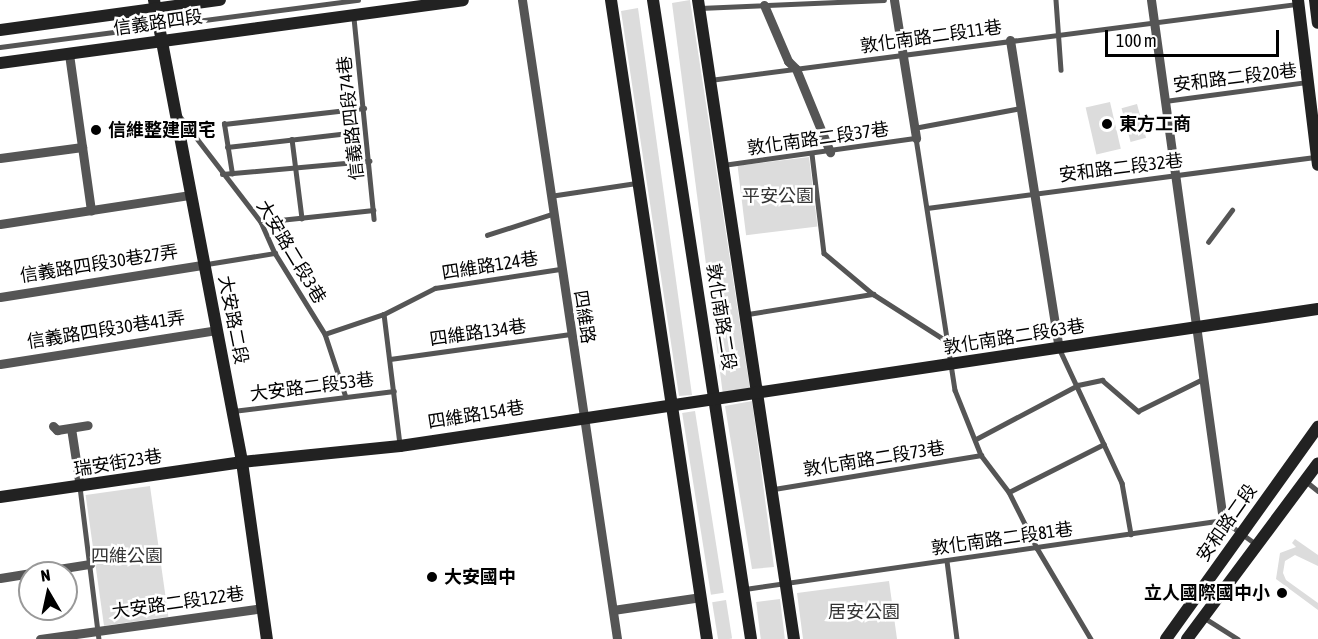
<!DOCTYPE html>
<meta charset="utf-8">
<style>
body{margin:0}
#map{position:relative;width:1318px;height:639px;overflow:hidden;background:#fff;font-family:"Asap Condensed","Noto Sans TC",sans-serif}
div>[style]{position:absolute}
.green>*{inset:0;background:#dcdcdc;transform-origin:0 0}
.lane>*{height:4.5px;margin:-2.25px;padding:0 2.25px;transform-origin:2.25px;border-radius:2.25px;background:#555}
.street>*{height:9px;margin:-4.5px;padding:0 4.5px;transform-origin:4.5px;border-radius:4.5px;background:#555}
.secondary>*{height:12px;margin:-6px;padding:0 6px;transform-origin:6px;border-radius:6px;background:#222}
.dots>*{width:16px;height:16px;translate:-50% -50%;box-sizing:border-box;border:3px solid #fff;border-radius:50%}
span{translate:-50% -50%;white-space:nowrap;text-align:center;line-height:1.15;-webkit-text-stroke:5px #fff;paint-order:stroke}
.street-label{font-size:18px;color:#000}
.poi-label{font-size:18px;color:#000;font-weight:700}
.left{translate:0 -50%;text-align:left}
.right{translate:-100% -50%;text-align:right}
.park-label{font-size:18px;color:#333}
.north{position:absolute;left:18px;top:561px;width:60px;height:60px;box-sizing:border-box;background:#fff;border:2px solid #999;border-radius:50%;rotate:351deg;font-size:16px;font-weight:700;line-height:24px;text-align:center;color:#000}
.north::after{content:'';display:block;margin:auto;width:21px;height:27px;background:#000;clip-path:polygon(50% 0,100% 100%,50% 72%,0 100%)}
.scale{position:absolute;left:1105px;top:30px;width:174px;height:27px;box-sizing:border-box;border:3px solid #000;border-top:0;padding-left:8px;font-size:18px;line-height:21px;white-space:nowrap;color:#000;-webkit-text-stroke:4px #fff;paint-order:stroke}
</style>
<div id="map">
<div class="green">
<div style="clip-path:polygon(690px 0,750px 389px,723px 395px,672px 3px)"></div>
<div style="clip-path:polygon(638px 8px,692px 395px,679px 396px,621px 11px)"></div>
<div style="left:1110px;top:102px;width:48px;height:25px;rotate:77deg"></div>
<div style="left:1137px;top:104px;width:35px;height:16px;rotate:75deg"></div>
<div style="left:809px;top:157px;width:70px;height:72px;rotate:83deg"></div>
<div style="clip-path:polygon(752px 401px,774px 567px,752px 569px,725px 406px)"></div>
<div style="left:695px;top:411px;width:184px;height:13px;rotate:81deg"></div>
<div style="left:150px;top:486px;width:132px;height:65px;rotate:82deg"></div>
<div style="clip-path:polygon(1295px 539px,1318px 555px,1318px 566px,1295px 555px,1285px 561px,1283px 573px,1286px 580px,1318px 603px,1318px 610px,1276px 579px,1280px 553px,1296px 547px,1292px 543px)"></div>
<div style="clip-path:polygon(889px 581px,897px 639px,803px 639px,797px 593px)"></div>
<div style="left:780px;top:599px;width:40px;height:24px;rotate:83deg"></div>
<div style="left:726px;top:600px;width:39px;height:14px;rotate:81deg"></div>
</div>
<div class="lane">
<div style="left:1056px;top:0;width:70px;rotate:85.9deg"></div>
<div style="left:700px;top:8px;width:184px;rotate:-2.5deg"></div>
<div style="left:354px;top:18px;width:202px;rotate:84.3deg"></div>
<div style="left:0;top:47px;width:361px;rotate:-7.5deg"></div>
<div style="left:710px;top:80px;width:592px;rotate:-7.38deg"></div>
<div style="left:1165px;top:101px;width:144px;rotate:-7.6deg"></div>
<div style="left:179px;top:115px;width:135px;rotate:52.5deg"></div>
<div style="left:261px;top:222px;width:34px;rotate:66deg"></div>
<div style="left:275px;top:253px;width:95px;rotate:58.3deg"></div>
<div style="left:325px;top:334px;width:66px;rotate:71.6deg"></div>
<div style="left:914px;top:128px;width:109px;rotate:-10.6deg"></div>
<div style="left:292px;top:139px;width:80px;rotate:82.8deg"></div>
<div style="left:227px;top:147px;width:122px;rotate:-6.6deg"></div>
<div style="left:812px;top:154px;width:100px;rotate:83.1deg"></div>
<div style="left:824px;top:253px;width:64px;rotate:39.9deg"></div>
<div style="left:873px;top:294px;width:89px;rotate:32.6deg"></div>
<div style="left:723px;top:165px;width:195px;rotate:-8deg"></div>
<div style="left:916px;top:138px;width:255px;rotate:81.2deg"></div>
<div style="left:955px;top:390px;width:70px;rotate:68.2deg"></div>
<div style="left:981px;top:455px;width:46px;rotate:52.9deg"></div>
<div style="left:1009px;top:492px;width:63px;rotate:63.4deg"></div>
<div style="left:1037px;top:548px;width:106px;rotate:59.3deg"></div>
<div style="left:222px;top:174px;width:148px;rotate:-5.1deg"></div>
<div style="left:232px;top:174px;width:51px;rotate:-99.1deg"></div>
<div style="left:224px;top:124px;width:141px;rotate:-6.5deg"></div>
<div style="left:550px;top:196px;width:87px;rotate:-8.6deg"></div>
<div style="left:927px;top:208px;width:391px;rotate:-7.5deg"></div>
<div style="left:261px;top:222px;width:113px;rotate:-6.1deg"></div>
<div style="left:487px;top:235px;width:68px;rotate:-17.9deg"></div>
<div style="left:1208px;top:242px;width:40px;rotate:-53deg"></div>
<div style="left:207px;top:264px;width:69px;rotate:-9.2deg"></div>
<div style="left:384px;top:314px;width:132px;rotate:83deg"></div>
<div style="left:748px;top:314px;width:127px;rotate:-9.1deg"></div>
<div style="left:325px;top:334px;width:62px;rotate:-18.7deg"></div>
<div style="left:384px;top:314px;width:57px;rotate:-27deg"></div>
<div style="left:435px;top:288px;width:126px;rotate:-8.6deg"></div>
<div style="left:1060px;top:350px;width:147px;rotate:65deg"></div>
<div style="left:1122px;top:483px;width:52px;rotate:80deg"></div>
<div style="left:390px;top:359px;width:182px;rotate:-7.9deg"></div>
<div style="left:233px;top:411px;width:162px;rotate:-7.1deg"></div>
<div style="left:976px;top:439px;width:115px;rotate:-27.9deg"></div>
<div style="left:1078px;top:385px;width:25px;rotate:-12deg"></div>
<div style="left:1102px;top:380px;width:48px;rotate:40.7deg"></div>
<div style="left:1138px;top:411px;width:70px;rotate:-26.2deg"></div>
<div style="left:1307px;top:482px;width:14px;rotate:39deg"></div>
<div style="left:80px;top:487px;width:153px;rotate:82.9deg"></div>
<div style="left:774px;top:489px;width:210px;rotate:-9.3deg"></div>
<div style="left:1009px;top:492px;width:106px;rotate:-26.8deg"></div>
<div style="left:947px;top:561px;width:79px;rotate:82.7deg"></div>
<div style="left:745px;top:589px;width:483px;rotate:-8.2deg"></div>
<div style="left:1223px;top:520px;width:39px;rotate:36deg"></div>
<div style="left:1203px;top:617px;width:41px;rotate:32.2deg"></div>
</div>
<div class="street">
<div style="left:522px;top:0;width:646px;rotate:81.54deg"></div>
<div style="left:894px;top:0;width:140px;rotate:80.9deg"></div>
<div style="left:1151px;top:0;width:525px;rotate:82.12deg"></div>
<div style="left:764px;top:5px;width:61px;rotate:66.8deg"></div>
<div style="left:788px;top:61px;width:11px;rotate:45deg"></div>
<div style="left:796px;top:69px;width:90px;rotate:67.7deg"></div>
<div style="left:1010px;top:40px;width:312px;rotate:81deg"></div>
<div style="left:69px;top:54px;width:158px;rotate:82deg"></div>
<div style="left:0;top:158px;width:83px;rotate:-7.6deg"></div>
<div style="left:0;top:224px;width:191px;rotate:-8.7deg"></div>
<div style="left:0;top:297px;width:206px;rotate:-9deg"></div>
<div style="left:0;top:364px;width:219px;rotate:-8.9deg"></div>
<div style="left:53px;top:426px;width:6px;rotate:45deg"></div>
<div style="left:57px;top:430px;width:31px;rotate:-9deg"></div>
<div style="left:71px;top:428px;width:60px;rotate:81.3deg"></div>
<div style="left:33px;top:573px;width:58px;rotate:-9deg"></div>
<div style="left:0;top:578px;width:30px;rotate:-9deg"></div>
<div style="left:613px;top:610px;width:89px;rotate:-8.4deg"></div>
<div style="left:40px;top:639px;width:225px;rotate:-7.9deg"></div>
</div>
<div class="secondary">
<div style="left:154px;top:0;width:470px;rotate:79.2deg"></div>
<div style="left:242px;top:462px;width:179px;rotate:82deg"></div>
<div style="left:611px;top:0;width:646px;rotate:81.46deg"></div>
<div style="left:653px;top:0;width:646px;rotate:81.28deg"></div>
<div style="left:698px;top:0;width:646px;rotate:81.46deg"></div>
<div style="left:1298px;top:0;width:166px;rotate:83.1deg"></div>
<div style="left:1315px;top:0;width:23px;rotate:83deg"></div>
<div style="left:0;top:30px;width:222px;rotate:-7.8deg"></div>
<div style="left:0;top:63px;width:467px;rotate:-7.7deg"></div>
<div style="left:0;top:497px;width:245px;rotate:-8.2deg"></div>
<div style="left:242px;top:462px;width:159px;rotate:-5.8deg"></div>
<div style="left:400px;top:446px;width:928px;rotate:-8.49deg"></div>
<div style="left:1166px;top:639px;width:261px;rotate:-54.4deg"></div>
<div style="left:1187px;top:639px;width:219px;rotate:-53.3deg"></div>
</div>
<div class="dots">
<div style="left:1107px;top:124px;background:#000"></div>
<div style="left:96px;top:130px;background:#000"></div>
<div style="left:432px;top:577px;background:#000"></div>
<div style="left:1282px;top:593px;background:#000"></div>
</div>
<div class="street-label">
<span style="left:158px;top:23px;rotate:-8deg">信義路四段</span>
<span style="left:931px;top:37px;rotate:-8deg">敦化南路二段11巷</span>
<span style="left:1235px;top:78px;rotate:-7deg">安和路二段20巷</span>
<span style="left:351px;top:118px;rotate:-96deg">信義路四段74巷</span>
<span style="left:818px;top:139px;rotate:-8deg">敦化南路二段37巷</span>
<span style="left:1121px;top:168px;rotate:-7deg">安和路二段32巷</span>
<span style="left:291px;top:252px;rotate:59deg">大安路二段3巷</span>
<span style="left:99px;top:264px;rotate:-9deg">信義路四段30巷27弄</span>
<span style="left:490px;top:266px;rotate:-9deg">四維路124巷</span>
<span style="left:584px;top:317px;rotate:81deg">四維路</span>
<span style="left:721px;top:317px;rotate:81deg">敦化南路二段</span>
<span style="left:233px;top:320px;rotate:79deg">大安路二段</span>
<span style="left:106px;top:330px;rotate:-9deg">信義路四段30巷41弄</span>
<span style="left:478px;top:333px;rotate:-8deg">四維路134巷</span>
<span style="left:1014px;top:337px;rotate:-9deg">敦化南路二段63巷</span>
<span style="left:312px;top:387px;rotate:-7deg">大安路二段53巷</span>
<span style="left:476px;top:415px;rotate:-9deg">四維路154巷</span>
<span style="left:874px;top:459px;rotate:-9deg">敦化南路二段73巷</span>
<span style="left:118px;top:463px;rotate:-9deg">瑞安街23巷</span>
<span style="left:1227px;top:523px;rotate:-55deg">安和路二段</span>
<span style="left:1002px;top:539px;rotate:-8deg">敦化南路二段81巷</span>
<span style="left:178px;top:603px;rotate:-8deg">大安路二段122巷</span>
</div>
<div class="poi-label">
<span class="left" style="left:1119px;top:124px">東方工商</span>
<span class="left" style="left:108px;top:130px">信維整建國宅</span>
<span class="left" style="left:444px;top:577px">大安國中</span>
<span class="right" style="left:1270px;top:593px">立人國際國中小</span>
</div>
<div class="park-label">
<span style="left:778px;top:196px">平安公園</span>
<span style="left:127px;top:556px">四維公園</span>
<span style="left:864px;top:612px">居安公園</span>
</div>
<div class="north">N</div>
<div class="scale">100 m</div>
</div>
